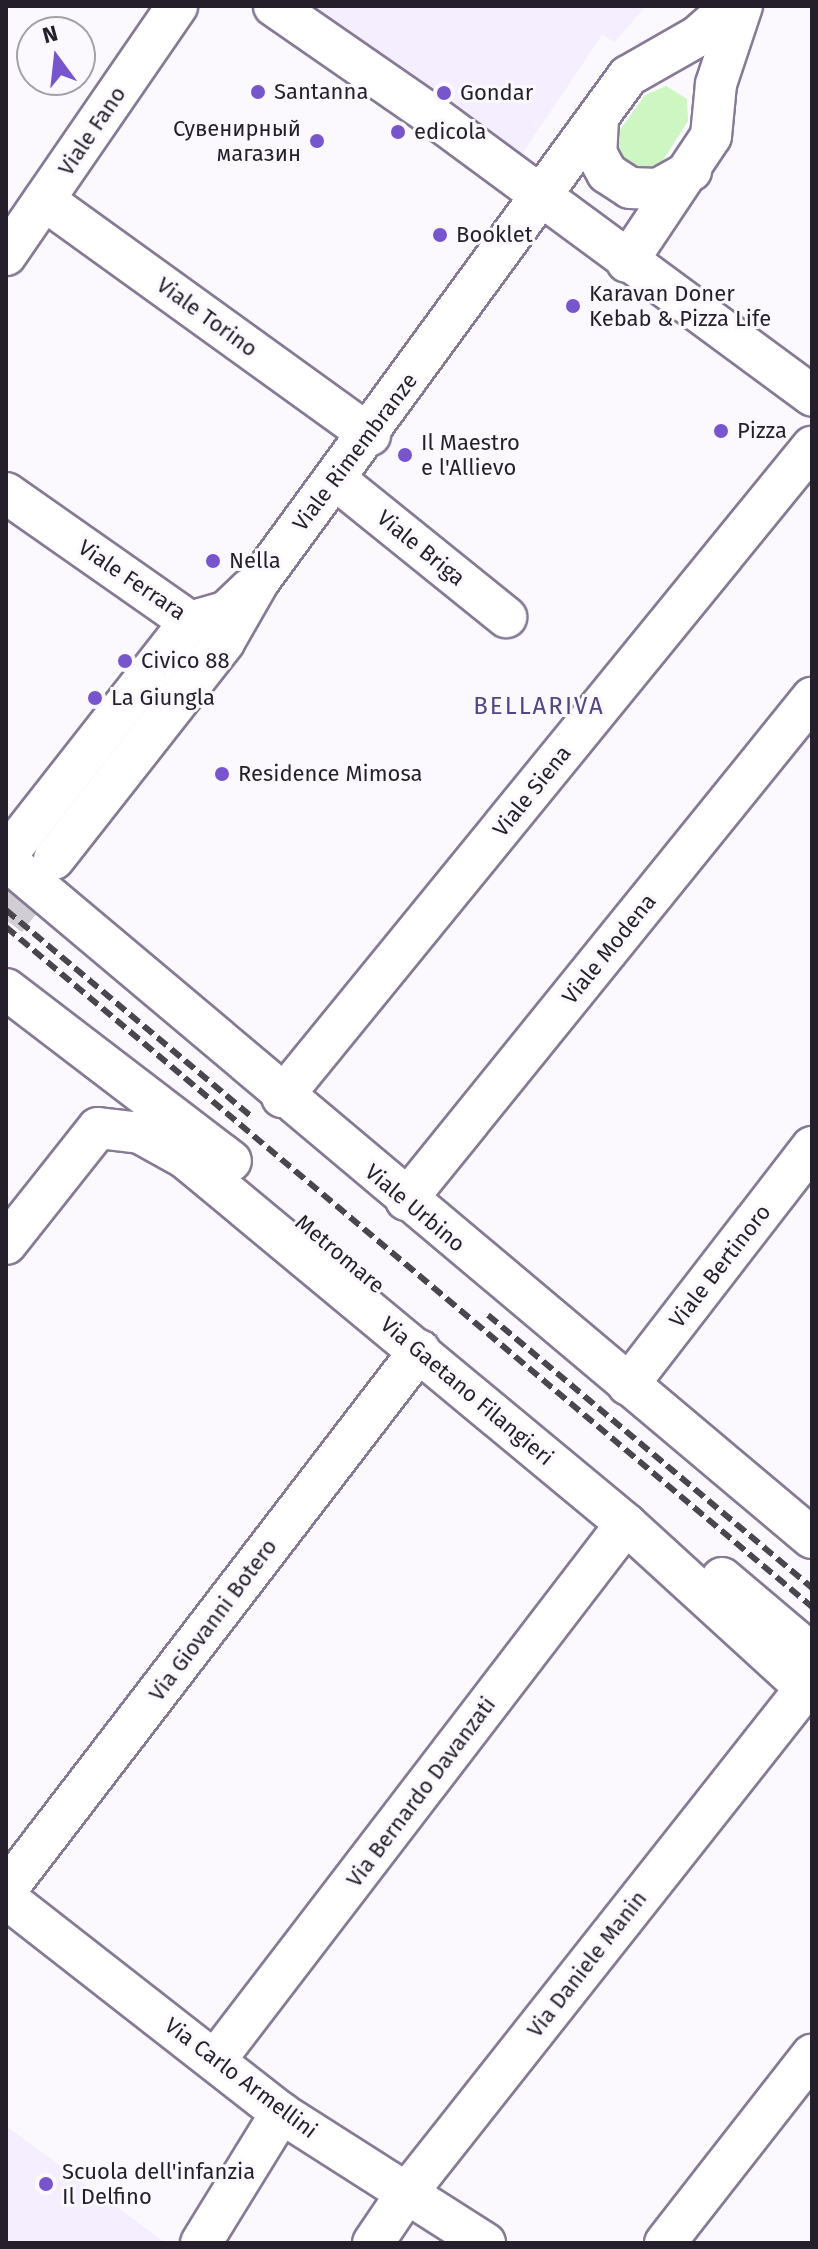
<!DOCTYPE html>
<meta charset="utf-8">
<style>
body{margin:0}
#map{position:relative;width:818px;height:2249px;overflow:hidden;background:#fbf8fe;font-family:"Fira Sans",sans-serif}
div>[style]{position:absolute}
.built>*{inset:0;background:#f5eefe}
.green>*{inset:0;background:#cdf6c3}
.minor-tunnel>*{height:40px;margin-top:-20px;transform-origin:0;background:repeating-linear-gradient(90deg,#d0cdd4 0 40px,transparent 0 60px)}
.roads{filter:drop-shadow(2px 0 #867a95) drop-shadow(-2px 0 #867a95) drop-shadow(0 2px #867a95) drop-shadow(0 -2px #867a95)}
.minor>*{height:40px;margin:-20px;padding:0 20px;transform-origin:20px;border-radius:20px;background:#fff}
.rail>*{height:6px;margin-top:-3px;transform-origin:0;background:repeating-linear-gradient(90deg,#4a4650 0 12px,transparent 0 18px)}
.dots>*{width:22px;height:22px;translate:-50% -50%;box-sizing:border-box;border:4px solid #fbf8fe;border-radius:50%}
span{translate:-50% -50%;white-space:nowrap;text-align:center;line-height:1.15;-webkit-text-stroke:6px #fbf8fe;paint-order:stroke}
.poi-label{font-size:22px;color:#241f2a}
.left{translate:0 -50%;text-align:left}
.right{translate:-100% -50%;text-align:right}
.street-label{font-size:22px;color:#241f2a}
.neighbourhood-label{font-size:24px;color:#544684;letter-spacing:2px}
.frame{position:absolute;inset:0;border:8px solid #241f2a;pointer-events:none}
.north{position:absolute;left:16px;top:16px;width:80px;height:80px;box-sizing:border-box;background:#fbf8fe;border:2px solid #a5a1a9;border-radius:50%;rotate:345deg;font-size:22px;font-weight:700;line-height:32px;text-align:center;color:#241f2a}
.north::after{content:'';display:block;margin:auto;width:28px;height:36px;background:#7755cf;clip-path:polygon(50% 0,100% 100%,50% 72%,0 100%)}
</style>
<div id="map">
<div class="built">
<div style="clip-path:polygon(311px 6px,646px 6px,615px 42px,602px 35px,522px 154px)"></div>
<div style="clip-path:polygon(6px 2126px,166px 2243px,6px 2243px)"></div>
</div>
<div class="green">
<div style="clip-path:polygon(666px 86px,687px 99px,688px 121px,662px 162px,638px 171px,618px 158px,617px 134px,645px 95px)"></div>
</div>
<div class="minor-tunnel">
<div style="left:6px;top:920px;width:78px;rotate:-51.8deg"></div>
</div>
<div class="roads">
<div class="minor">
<div style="left:274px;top:6px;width:193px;rotate:34.7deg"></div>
<div style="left:433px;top:116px;width:471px;rotate:36.4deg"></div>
<div style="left:598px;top:119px;width:34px;rotate:93deg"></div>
<div style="left:596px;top:153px;width:23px;rotate:61deg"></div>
<div style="left:607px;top:173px;width:27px;rotate:33deg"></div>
<div style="left:630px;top:188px;width:28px;rotate:2deg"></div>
<div style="left:658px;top:189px;width:38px;rotate:-29deg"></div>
<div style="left:44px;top:200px;width:402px;rotate:35.8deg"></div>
<div style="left:6px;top:255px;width:302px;rotate:-55.5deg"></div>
<div style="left:627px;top:262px;width:151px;rotate:-56.3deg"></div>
<div style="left:711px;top:136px;width:52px;rotate:-84.5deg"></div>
<div style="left:716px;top:84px;width:82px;rotate:-71.6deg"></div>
<div style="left:335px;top:479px;width:220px;rotate:38.9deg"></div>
<div style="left:6px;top:493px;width:225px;rotate:35deg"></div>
<div style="left:190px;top:622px;width:37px;rotate:-16deg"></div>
<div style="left:226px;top:612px;width:33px;rotate:-44deg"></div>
<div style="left:6px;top:856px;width:290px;rotate:-51.9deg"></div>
<div style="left:54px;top:859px;width:276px;rotate:-51.9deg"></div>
<div style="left:224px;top:642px;width:70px;rotate:-60.2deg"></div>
<div style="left:259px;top:581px;width:625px;rotate:-53.84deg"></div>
<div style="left:628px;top:76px;width:81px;rotate:-29.7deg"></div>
<div style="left:698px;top:36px;width:45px;rotate:-41.4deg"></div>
<div style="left:6px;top:860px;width:1053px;rotate:40.07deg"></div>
<div style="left:6px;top:989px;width:283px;rotate:37.4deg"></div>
<div style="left:282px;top:1097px;width:839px;rotate:-50.81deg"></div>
<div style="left:406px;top:1200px;width:646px;rotate:-51.04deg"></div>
<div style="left:6px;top:1244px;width:148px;rotate:-51.6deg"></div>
<div style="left:98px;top:1128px;width:42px;rotate:6.8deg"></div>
<div style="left:140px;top:1133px;width:51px;rotate:29.1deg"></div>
<div style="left:185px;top:1158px;width:573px;rotate:39.69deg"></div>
<div style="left:626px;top:1524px;width:252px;rotate:42.4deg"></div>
<div style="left:628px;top:1385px;width:301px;rotate:-52.3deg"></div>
<div style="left:722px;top:1578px;width:118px;rotate:40.2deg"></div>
<div style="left:6px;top:1890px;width:680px;rotate:-52.52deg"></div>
<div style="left:6px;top:1898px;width:349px;rotate:38deg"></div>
<div style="left:281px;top:2113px;width:242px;rotate:32.5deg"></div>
<div style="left:216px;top:2059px;width:674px;rotate:-52.54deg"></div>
<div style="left:201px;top:2243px;width:153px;rotate:-58.4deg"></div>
<div style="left:373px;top:2243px;width:59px;rotate:-56deg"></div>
<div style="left:406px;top:2194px;width:644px;rotate:-51.69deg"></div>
<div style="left:665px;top:2243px;width:239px;rotate:-52deg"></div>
</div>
</div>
<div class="rail">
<div style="left:6px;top:910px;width:322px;rotate:40.1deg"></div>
<div style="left:6px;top:927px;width:1055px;rotate:40.15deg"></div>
<div style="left:488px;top:1315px;width:424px;rotate:40.1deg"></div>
</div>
<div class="dots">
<div style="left:258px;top:92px;background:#7755cf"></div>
<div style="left:444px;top:93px;background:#7755cf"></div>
<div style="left:398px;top:132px;background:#7755cf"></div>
<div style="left:317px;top:141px;background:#7755cf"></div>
<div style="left:440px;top:235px;background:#7755cf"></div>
<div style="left:573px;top:306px;background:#7755cf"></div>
<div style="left:721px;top:431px;background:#7755cf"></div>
<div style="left:405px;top:455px;background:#7755cf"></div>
<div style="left:213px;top:561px;background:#7755cf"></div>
<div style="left:125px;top:661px;background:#7755cf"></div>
<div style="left:95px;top:698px;background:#7755cf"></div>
<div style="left:222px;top:774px;background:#7755cf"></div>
<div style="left:46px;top:2184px;background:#7755cf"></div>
</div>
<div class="poi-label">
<span class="left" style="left:274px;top:92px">Santanna</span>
<span class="left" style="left:460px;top:93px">Gondar</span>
<span class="right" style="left:301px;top:141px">Сувенирный<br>магазин</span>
<span class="left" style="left:414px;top:132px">edicola</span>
<span class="left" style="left:456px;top:235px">Booklet</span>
<span class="left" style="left:589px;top:306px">Karavan Doner<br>Kebab &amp; Pizza Life</span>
<span class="left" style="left:737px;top:431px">Pizza</span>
<span class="left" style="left:421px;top:455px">Il Maestro<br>e l'Allievo</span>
<span class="left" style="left:229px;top:561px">Nella</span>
<span class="left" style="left:141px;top:661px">Civico 88</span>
<span class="left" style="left:111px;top:698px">La Giungla</span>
<span class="left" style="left:238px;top:774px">Residence Mimosa</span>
<span class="left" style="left:62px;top:2184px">Scuola dell'infanzia<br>Il Delfino</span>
</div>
<div class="street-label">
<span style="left:92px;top:131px;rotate:-56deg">Viale Fano</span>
<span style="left:207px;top:317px;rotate:36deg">Viale Torino</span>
<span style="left:355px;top:452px;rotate:-53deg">Viale Rimembranze</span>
<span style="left:421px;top:548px;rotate:39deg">Viale Briga</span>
<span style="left:132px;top:580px;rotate:34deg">Viale Ferrara</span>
<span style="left:532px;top:791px;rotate:-51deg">Viale Siena</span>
<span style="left:609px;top:949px;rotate:-51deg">Viale Modena</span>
<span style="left:415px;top:1208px;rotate:40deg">Viale Urbino</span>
<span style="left:340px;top:1254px;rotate:40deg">Metromare</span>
<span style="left:720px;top:1266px;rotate:-52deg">Viale Bertinoro</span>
<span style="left:467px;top:1391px;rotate:40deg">Via Gaetano Filangieri</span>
<span style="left:213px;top:1620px;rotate:-53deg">Via Giovanni Botero</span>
<span style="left:421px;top:1792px;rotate:-53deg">Via Bernardo Davanzati</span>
<span style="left:587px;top:1964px;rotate:-52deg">Via Daniele Manin</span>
<span style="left:241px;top:2078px;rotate:37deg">Via Carlo Armellini</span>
</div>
<div class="neighbourhood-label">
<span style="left:539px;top:707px">BELLARIVA</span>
</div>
<div class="frame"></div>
<div class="north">N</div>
</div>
